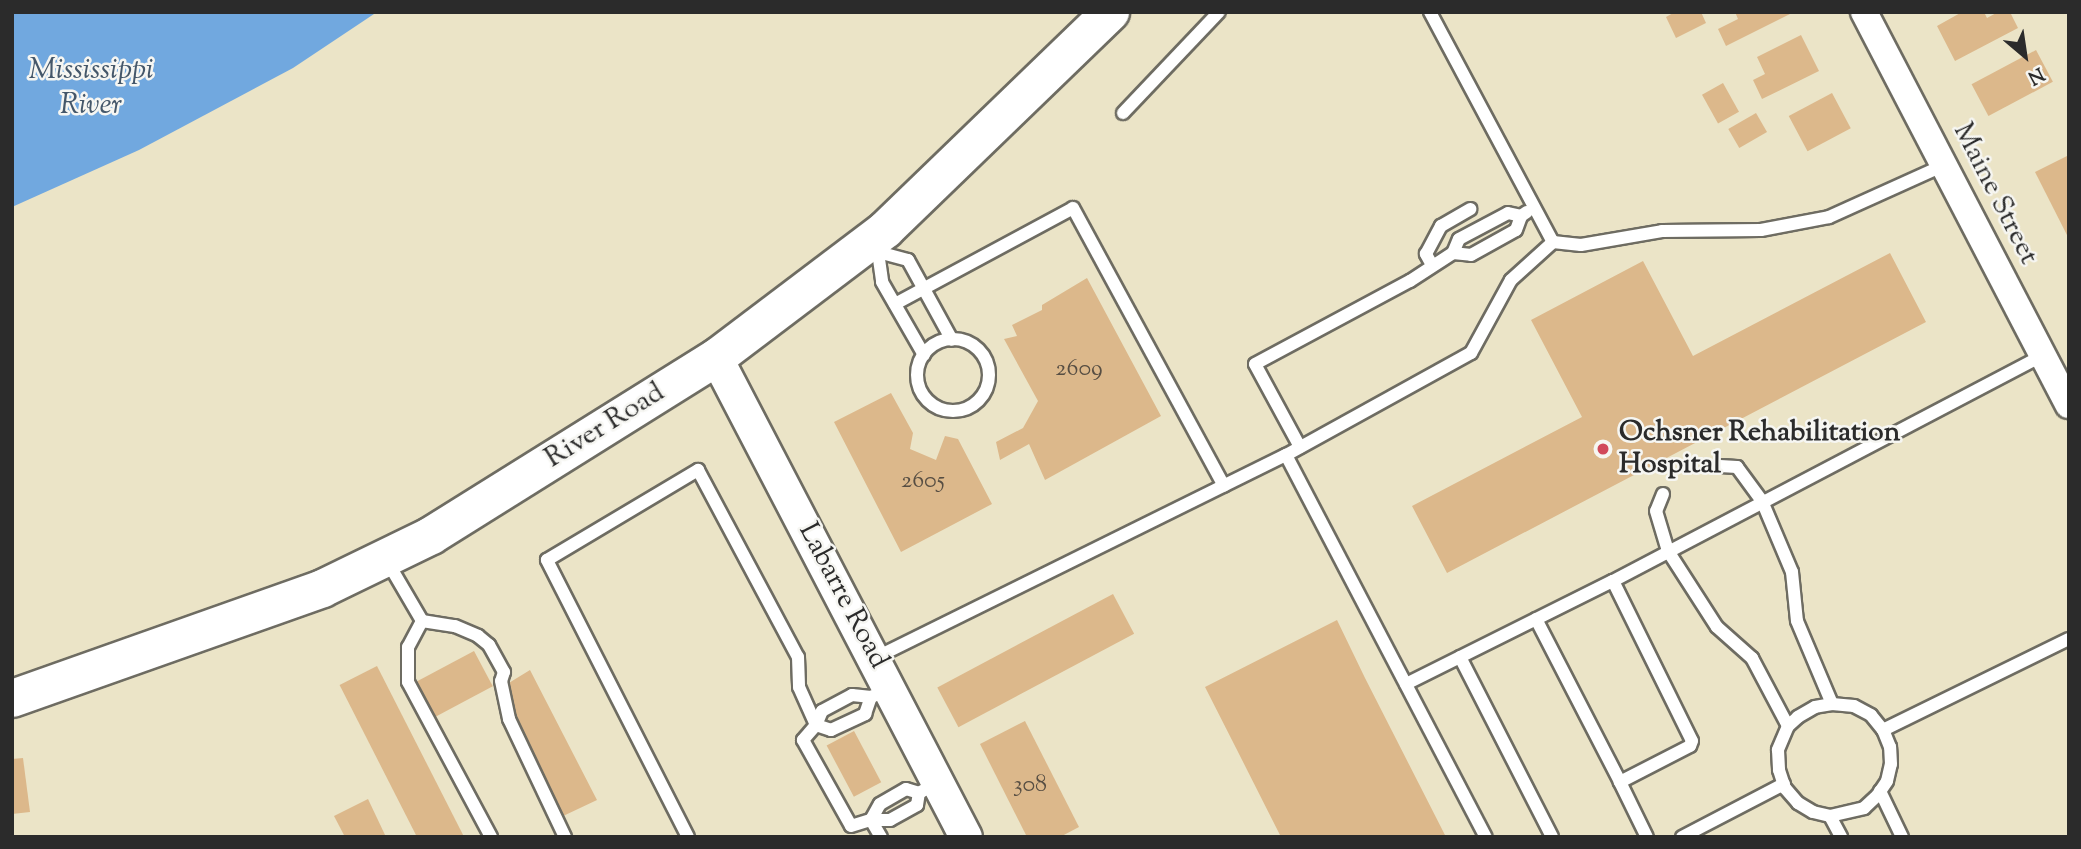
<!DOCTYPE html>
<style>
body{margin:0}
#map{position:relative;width:2081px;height:849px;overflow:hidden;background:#ebe4c7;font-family:"Sorts Mill Goudy",serif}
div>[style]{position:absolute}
.water>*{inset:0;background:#71a8df}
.building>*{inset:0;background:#dcb88b;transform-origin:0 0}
.roads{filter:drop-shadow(2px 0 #6e6c62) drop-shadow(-2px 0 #6e6c62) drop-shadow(0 2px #6e6c62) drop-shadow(0 -2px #6e6c62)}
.service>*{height:12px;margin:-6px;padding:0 6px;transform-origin:6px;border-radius:6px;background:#fff}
.service>.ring{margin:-6px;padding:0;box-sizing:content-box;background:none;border:12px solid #fff;border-radius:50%}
.minor>*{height:26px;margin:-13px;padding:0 13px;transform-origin:13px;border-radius:13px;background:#fff}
.tertiary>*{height:32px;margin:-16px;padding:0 16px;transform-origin:16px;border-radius:16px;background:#fff}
.secondary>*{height:37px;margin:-18.5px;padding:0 18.5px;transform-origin:18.5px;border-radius:18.5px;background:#fff}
.dots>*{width:19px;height:19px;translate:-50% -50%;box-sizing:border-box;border:4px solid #f6f6f2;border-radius:50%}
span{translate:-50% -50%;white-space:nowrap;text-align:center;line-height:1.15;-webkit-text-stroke:5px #f6f6f2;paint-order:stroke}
.number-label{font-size:24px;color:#574e43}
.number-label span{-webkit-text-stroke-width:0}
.street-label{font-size:28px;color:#2b2b2b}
.poi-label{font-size:28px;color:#2b2b2b;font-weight:700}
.left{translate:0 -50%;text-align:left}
.water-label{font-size:30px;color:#44576a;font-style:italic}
.frame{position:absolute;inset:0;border:14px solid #2b2b2b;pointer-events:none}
.north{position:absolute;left:1990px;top:21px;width:70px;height:70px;-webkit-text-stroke:5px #f6f6f2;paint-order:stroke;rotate:151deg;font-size:19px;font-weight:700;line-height:28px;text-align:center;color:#2b2b2b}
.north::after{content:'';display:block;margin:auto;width:24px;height:32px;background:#2b2b2b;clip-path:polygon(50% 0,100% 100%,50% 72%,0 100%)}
</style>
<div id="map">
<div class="water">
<div style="clip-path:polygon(12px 12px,377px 12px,293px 68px,139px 150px,12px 207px)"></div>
</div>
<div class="building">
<div style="clip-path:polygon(1675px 12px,1701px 12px,1706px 23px,1676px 38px,1666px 17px)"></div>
<div style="clip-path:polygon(1735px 12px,1789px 12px,1790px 14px,1726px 46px,1718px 29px,1738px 19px)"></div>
<div style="clip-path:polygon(1962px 12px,1984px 12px,1987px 18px,1998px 12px,2010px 12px,2018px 28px,1955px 61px,1937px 26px)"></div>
<div style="clip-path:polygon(1801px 35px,1819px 71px,1762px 99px,1753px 80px,1765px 74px,1757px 57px)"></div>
<div style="left:2036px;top:50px;width:36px;height:73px;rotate:62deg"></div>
<div style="left:1723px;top:83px;width:33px;height:24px;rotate:61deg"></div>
<div style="left:1832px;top:93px;width:40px;height:49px;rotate:62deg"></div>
<div style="left:1756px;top:113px;width:22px;height:32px;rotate:60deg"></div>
<div style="clip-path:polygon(2069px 155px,2069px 239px,2035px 172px)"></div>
<div style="clip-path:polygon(1890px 253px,1926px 322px,1447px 573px,1412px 506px,1582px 417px,1531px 320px,1643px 261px,1693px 356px)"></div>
<div style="clip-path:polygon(1087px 278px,1161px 416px,1045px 480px,1029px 444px,1000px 460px,996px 442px,1023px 428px,1038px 401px,1004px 339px,1017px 336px,1012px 325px,1042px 310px,1042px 305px)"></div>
<div style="clip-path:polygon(891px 393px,913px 433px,910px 449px,936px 460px,945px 436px,958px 439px,992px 504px,901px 552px,834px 422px)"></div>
<div style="left:1113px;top:594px;width:45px;height:199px;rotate:62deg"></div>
<div style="clip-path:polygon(1337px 620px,1365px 678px,1446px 837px,1281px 837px,1236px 748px,1205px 687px)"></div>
<div style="left:474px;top:651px;width:40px;height:67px;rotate:62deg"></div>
<div style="left:377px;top:666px;width:193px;height:42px;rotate:63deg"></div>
<div style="clip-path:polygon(530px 670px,597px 800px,561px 817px,515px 724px,518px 720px,504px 686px)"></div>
<div style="clip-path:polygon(1025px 721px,1079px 827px,1060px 837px,1027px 837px,980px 744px)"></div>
<div style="left:854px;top:731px;width:58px;height:31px;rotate:62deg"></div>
<div style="clip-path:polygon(23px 758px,30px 812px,12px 814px,12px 759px)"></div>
<div style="clip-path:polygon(368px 799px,386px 837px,345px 837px,334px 816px)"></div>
</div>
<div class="roads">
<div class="service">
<div style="left:1430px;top:12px;width:261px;rotate:61.9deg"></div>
<div style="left:1553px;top:242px;width:28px;rotate:6deg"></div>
<div style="left:1581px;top:245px;width:82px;rotate:-9.8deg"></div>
<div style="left:1662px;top:231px;width:99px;rotate:-0.6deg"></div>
<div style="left:1761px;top:230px;width:69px;rotate:-10.8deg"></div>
<div style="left:1829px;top:217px;width:126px;rotate:-24.3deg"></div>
<div style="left:1123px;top:113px;width:139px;rotate:-46.5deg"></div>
<div style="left:872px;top:243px;width:11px;rotate:56deg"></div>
<div style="left:878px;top:252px;width:30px;rotate:82deg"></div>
<div style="left:882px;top:282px;width:84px;rotate:60.1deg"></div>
<div style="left:878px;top:252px;width:31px;rotate:15deg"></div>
<div style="left:908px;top:260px;width:91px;rotate:61.2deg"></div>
<div style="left:1453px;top:253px;width:15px;rotate:-67deg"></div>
<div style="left:1459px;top:239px;width:55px;rotate:-28deg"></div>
<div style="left:1508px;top:213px;width:13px;rotate:13deg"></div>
<div style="left:1521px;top:216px;width:7px;rotate:-34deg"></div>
<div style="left:1432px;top:265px;width:13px;rotate:-119deg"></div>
<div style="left:1426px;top:254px;width:32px;rotate:-62deg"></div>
<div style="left:1441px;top:226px;width:34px;rotate:-30deg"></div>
<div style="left:895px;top:304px;width:202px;rotate:-28.3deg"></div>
<div style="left:1073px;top:208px;width:316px;rotate:61.5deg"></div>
<div class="ring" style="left:917px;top:339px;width:60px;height:60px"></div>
<div style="left:1300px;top:447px;width:94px;rotate:-118.5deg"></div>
<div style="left:1255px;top:364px;width:176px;rotate:-28.2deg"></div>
<div style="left:1410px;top:281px;width:51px;rotate:-33.1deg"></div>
<div style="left:1453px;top:253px;width:18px;rotate:6deg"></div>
<div style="left:1471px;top:255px;width:51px;rotate:-29.1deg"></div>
<div style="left:1516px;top:230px;width:15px;rotate:-70deg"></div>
<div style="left:1286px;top:455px;width:431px;rotate:62.4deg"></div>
<div style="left:1720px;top:466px;width:17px;rotate:3deg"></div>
<div style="left:1737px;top:467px;width:42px;rotate:53.7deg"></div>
<div style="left:1762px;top:501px;width:77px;rotate:67.1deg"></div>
<div style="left:1792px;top:572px;width:49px;rotate:84.2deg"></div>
<div style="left:1797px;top:621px;width:90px;rotate:67.1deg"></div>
<div style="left:1663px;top:494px;width:18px;rotate:112deg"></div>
<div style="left:1656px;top:511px;width:42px;rotate:73.3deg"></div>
<div style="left:1668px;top:551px;width:90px;rotate:57.2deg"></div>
<div style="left:1717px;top:627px;width:47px;rotate:41.5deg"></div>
<div style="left:1752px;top:658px;width:77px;rotate:62.1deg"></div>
<div style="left:387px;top:561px;width:69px;rotate:59.7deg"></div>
<div style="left:1613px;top:581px;width:178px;rotate:63.7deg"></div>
<div style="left:1692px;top:741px;width:5px;rotate:112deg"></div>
<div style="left:1690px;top:746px;width:79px;rotate:152.8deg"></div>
<div style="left:1620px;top:782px;width:61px;rotate:63.9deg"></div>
<div style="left:1536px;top:619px;width:183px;rotate:62.7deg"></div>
<div style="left:422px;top:621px;width:33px;rotate:9deg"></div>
<div style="left:455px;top:626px;width:25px;rotate:23deg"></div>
<div style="left:478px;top:636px;width:14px;rotate:39deg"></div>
<div style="left:489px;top:645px;width:31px;rotate:61deg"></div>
<div style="left:504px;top:672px;width:9px;rotate:108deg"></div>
<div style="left:501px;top:681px;width:39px;rotate:78deg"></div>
<div style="left:509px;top:719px;width:131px;rotate:64.6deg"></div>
<div style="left:422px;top:621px;width:30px;rotate:118deg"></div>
<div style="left:408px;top:647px;width:35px;rotate:90deg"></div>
<div style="left:408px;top:682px;width:176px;rotate:61.8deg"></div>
<div style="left:1460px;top:657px;width:202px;rotate:62.9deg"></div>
<div style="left:875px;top:658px;width:458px;rotate:-26.3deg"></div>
<div style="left:1286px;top:455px;width:211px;rotate:-28.9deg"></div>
<div style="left:1471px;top:353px;width:83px;rotate:-61.3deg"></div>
<div style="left:1511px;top:280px;width:57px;rotate:-42.1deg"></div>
<div style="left:1406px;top:684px;width:231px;rotate:-26.5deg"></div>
<div style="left:1613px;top:581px;width:484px;rotate:-27.7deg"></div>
<div style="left:878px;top:694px;width:8px;rotate:157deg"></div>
<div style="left:871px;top:697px;width:19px;rotate:-174deg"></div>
<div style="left:852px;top:695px;width:34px;rotate:152deg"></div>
<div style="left:822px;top:711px;width:15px;rotate:113deg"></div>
<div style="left:816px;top:725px;width:20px;rotate:131deg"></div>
<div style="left:803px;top:740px;width:98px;rotate:60.8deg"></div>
<div style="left:851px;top:826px;width:21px;rotate:-17deg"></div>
<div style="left:871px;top:820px;width:19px"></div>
<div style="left:890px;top:820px;width:31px;rotate:-29deg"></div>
<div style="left:917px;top:805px;width:12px;rotate:-81deg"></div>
<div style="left:1883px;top:730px;width:207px;rotate:-26.1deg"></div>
<div style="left:1880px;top:791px;width:51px;rotate:64.4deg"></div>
<div style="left:1830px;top:816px;width:35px;rotate:-13deg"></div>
<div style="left:1864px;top:808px;width:18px;rotate:-43deg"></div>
<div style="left:1877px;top:796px;width:18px;rotate:-56deg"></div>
<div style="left:1887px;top:781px;width:17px;rotate:-77deg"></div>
<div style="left:1891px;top:764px;width:17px;rotate:-93deg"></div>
<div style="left:1890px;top:747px;width:18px;rotate:-112deg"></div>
<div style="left:1883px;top:730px;width:19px;rotate:-129deg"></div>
<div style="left:1871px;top:715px;width:19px;rotate:-152deg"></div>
<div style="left:1854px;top:706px;width:22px;rotate:-175deg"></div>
<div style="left:1832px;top:704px;width:17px;rotate:170deg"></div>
<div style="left:1815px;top:707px;width:20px;rotate:150deg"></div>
<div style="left:1798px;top:717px;width:13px;rotate:138deg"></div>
<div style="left:1788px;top:726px;width:26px;rotate:113deg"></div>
<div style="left:1778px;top:750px;width:20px;rotate:87deg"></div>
<div style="left:1779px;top:770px;width:19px;rotate:72deg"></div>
<div style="left:1785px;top:788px;width:20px;rotate:49deg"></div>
<div style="left:1798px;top:803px;width:17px;rotate:31deg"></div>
<div style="left:1813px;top:812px;width:17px;rotate:13deg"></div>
<div style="left:1830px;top:816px;width:24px;rotate:62deg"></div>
<div style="left:871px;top:820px;width:18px;rotate:-61deg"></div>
<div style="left:880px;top:804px;width:30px;rotate:-30deg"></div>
<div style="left:906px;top:789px;width:14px;rotate:17deg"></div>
<div style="left:919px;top:793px;width:8px;rotate:-30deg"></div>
<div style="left:871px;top:820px;width:20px;rotate:60deg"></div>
<div style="left:688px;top:837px;width:311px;rotate:-117deg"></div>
<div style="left:547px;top:560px;width:176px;rotate:-30.8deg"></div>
<div style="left:698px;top:470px;width:212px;rotate:61.9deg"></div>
<div style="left:798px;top:657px;width:30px;rotate:88deg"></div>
<div style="left:799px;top:687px;width:42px;rotate:65.9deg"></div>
<div style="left:816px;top:725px;width:16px;rotate:18deg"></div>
<div style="left:831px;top:730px;width:38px;rotate:-25deg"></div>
<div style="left:865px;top:714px;width:18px;rotate:-71deg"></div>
<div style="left:1682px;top:837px;width:115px;rotate:-27.5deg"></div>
</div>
<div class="minor">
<div style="left:1864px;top:12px;width:443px;rotate:62.5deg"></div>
</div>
<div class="tertiary">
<div style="left:716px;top:357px;width:541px;rotate:62.49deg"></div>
</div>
<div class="secondary">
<div style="left:12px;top:698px;width:329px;rotate:-19.5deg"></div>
<div style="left:322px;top:588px;width:121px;rotate:-25.9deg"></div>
<div style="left:431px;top:535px;width:336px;rotate:-32deg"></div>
<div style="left:716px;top:357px;width:212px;rotate:-37.1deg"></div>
<div style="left:885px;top:229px;width:313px;rotate:-44deg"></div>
</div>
</div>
<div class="dots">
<div style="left:1603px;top:449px;background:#d1495b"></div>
</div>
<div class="number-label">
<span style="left:1079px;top:370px">2609</span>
<span style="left:923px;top:482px">2605</span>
<span style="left:1030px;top:786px">308</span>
</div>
<div class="street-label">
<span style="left:1995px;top:194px;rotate:63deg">Maine Street</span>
<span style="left:605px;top:426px;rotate:-32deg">River Road</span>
<span style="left:843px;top:596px;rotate:62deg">Labarre Road</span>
</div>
<div class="poi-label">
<span class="left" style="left:1619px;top:449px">Ochsner Rehabilitation<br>Hospital</span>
</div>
<div class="water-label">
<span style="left:91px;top:88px">Mississippi<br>River</span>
</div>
<div class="frame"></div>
<div class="north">N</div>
</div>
